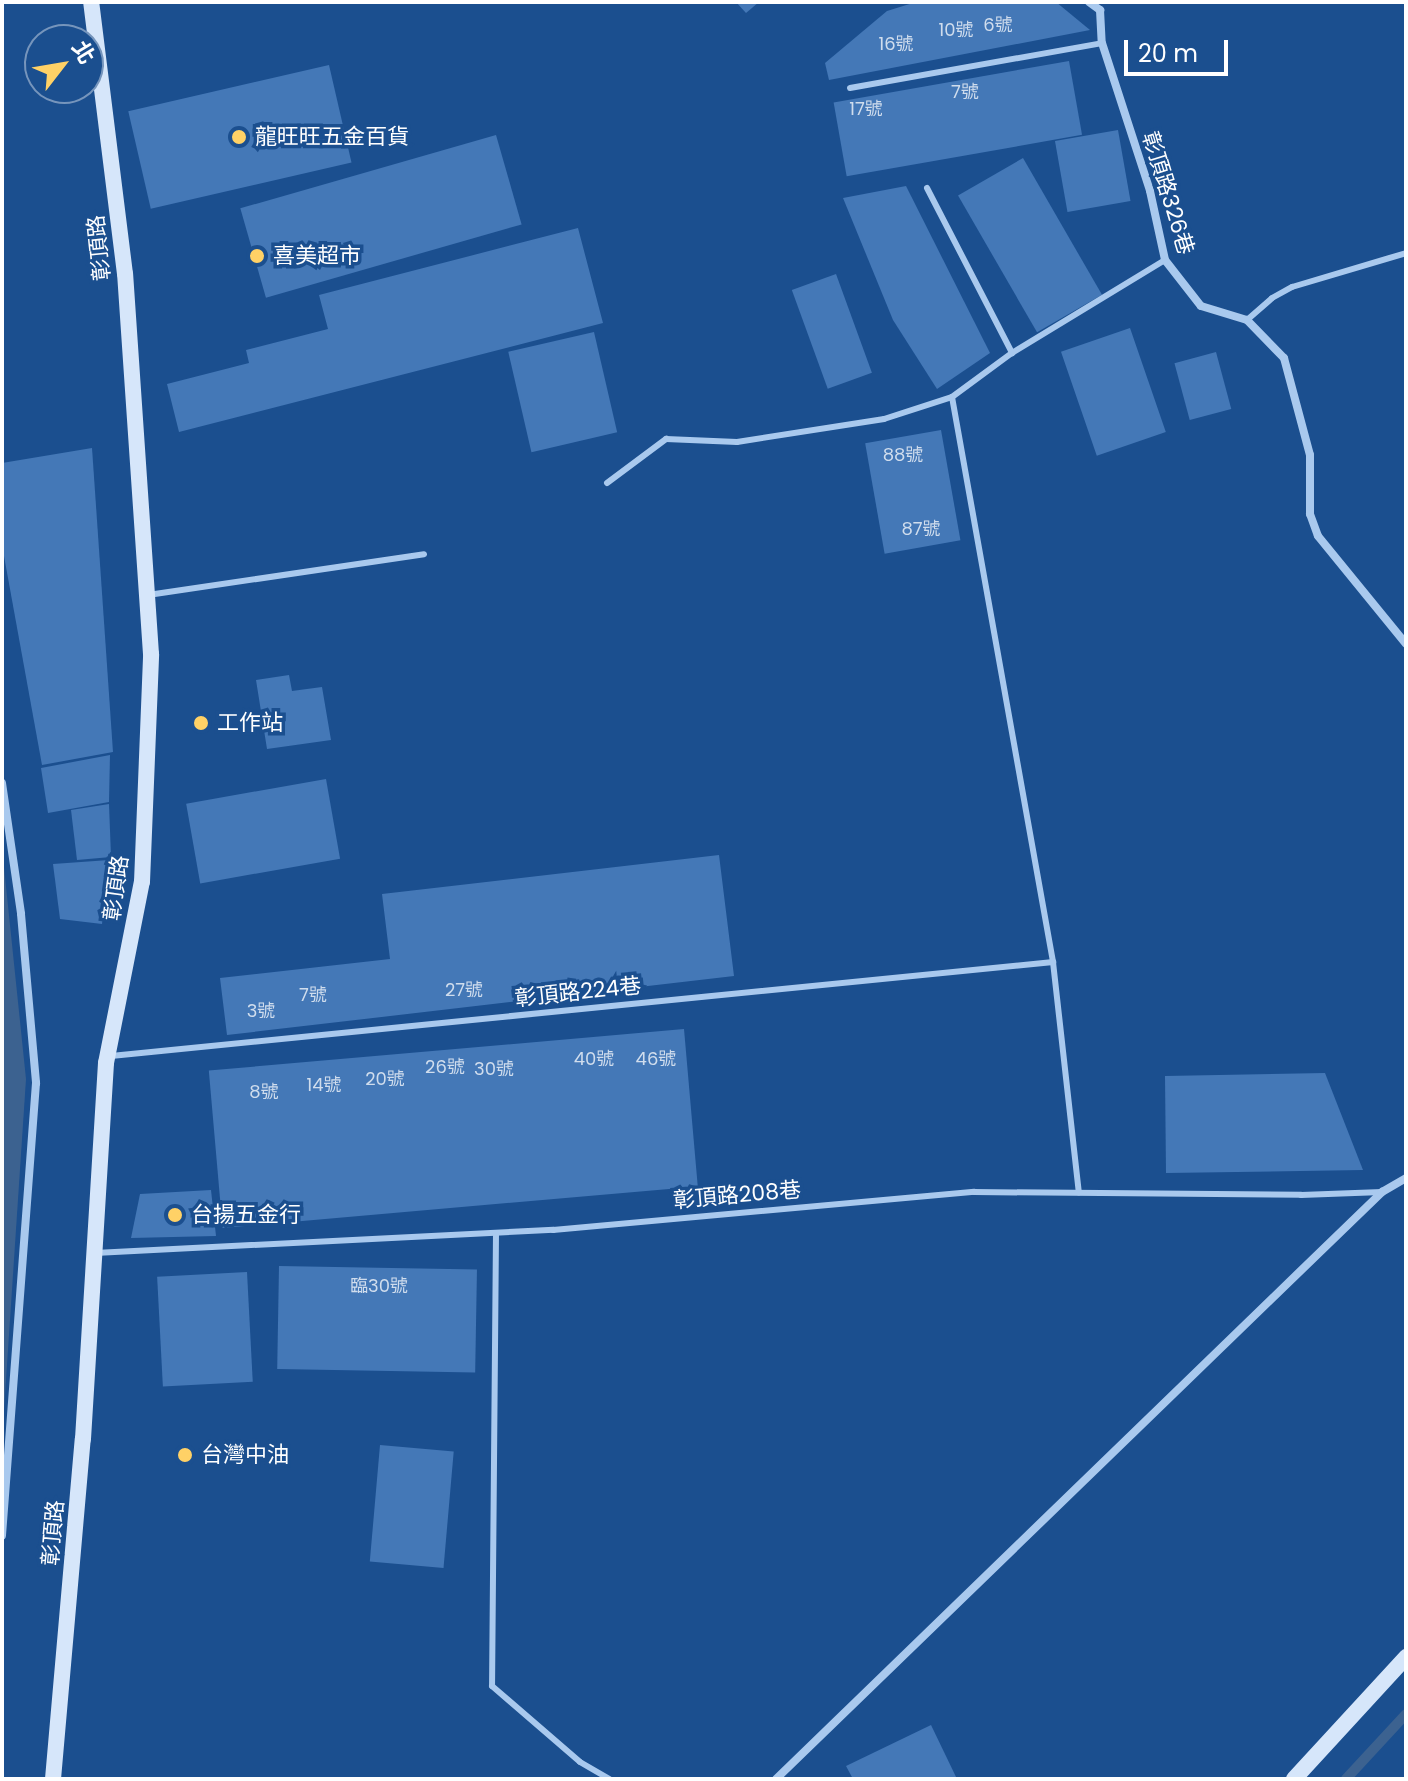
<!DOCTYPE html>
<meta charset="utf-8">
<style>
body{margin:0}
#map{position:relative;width:1408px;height:1781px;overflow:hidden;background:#1b4f8f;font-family:Poppins,"Noto Sans TC",sans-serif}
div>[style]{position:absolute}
.water>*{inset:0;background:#3c6290}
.stream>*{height:10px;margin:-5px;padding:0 5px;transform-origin:5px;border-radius:5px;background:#3c6290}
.building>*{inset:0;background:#4478b7;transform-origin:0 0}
.lane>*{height:6px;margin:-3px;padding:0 3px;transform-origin:3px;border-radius:3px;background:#a9c9ee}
.street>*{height:8px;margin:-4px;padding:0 4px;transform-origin:4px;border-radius:4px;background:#a9c9ee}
.secondary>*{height:16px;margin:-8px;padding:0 8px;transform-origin:8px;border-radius:8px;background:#d6e6fa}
.dots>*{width:22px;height:22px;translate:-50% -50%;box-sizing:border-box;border:4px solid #1b4f8f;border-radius:50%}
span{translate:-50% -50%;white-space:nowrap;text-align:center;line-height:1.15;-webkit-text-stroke:7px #1b4f8f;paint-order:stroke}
.number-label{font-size:18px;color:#d0dded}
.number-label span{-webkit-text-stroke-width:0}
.poi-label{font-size:22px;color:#fff}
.left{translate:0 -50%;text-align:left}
.street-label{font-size:22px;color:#fff}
.frame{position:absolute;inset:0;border:4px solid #fff;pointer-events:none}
.north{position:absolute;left:24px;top:24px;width:80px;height:80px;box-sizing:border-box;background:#1b4f8f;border:2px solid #7695bc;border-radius:50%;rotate:59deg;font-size:22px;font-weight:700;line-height:32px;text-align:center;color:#fff}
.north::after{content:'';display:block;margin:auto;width:28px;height:36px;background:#ffd166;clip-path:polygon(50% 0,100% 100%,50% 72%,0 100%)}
.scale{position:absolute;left:1124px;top:40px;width:104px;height:36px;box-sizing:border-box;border:4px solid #fff;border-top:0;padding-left:10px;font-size:24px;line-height:28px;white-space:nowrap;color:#fff;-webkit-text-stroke:6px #1b4f8f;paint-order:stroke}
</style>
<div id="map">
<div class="water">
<div style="clip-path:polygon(2px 848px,26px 1079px,2px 1440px)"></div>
</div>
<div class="stream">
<div style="left:1346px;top:1779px;width:88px;rotate:-47.3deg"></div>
</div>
<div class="building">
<div style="clip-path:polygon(736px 2px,759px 2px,746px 13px)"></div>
<div style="clip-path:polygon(916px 2px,1056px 2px,1090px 30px,829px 80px,825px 63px,887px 11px)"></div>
<div style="left:1069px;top:61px;width:75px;height:239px;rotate:80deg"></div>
<div style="left:329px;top:65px;width:100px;height:206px;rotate:77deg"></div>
<div style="left:1118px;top:130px;width:72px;height:64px;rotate:80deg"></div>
<div style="left:496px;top:135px;width:93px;height:266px;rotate:74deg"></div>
<div style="left:1023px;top:158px;width:158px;height:75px;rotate:60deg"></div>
<div style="clip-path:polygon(906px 186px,990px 353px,937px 389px,893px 320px,843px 198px)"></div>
<div style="clip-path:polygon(578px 228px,603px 323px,179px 432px,167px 384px,249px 363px,246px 350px,328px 329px,319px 295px)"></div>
<div style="left:836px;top:274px;width:105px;height:47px;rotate:70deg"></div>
<div style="left:1130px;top:328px;width:110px;height:73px;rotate:71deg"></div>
<div style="left:594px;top:332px;width:103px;height:88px;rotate:77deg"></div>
<div style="left:1216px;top:352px;width:59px;height:43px;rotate:75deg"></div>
<div style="left:941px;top:430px;width:112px;height:77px;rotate:80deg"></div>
<div style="clip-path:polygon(92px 448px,113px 752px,42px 765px,2px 545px,2px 463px)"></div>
<div style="clip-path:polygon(289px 675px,292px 691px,322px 687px,331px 740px,267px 749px,256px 680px)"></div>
<div style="clip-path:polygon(110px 755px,109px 802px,48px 813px,41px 768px)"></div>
<div style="left:326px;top:779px;width:81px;height:142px;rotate:80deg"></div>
<div style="clip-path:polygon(109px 804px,111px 857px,77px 860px,71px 810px)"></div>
<div style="clip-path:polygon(719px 855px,734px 976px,227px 1035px,220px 978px,390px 959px,382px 894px)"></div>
<div style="clip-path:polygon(109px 860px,102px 924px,60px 919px,53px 864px)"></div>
<div style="left:684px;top:1029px;width:158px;height:477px;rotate:85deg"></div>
<div style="clip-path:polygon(1325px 1073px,1363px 1170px,1166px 1173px,1165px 1076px)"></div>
<div style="clip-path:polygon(211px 1190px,216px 1236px,131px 1238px,140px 1194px)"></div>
<div style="left:279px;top:1266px;width:198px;height:103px;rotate:1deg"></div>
<div style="left:247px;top:1272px;width:110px;height:90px;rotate:87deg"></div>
<div style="left:380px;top:1445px;width:74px;height:117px;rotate:5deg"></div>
<div style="clip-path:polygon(931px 1725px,957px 1779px,853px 1779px,846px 1766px)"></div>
</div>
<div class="lane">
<div style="left:850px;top:88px;width:256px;rotate:-10.1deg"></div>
<div style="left:927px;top:188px;width:186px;rotate:62.7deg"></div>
<div style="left:1247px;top:320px;width:33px;rotate:-41deg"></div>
<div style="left:1272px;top:298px;width:23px;rotate:-29deg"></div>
<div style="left:1292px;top:287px;width:119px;rotate:-16.6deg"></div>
<div style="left:952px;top:397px;width:574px;rotate:79.86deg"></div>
<div style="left:1053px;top:962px;width:232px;rotate:83.6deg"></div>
<div style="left:607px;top:483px;width:74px;rotate:-36.7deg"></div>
<div style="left:666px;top:439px;width:71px;rotate:2.4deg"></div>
<div style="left:737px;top:442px;width:149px;rotate:-8.9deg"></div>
<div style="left:884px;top:419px;width:71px;rotate:-17.9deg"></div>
<div style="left:952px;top:397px;width:74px;rotate:-36.3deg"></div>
<div style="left:1012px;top:353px;width:179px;rotate:-31.3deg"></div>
<div style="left:148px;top:595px;width:279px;rotate:-8.4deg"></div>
<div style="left:111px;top:1056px;width:947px;rotate:-5.7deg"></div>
<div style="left:496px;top:1233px;width:453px;rotate:90.5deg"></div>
<div style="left:492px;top:1686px;width:116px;rotate:40.8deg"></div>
<div style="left:580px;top:1762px;width:34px;rotate:30deg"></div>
<div style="left:95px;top:1253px;width:459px;rotate:-2.9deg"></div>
<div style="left:553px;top:1230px;width:423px;rotate:-5.2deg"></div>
<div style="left:974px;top:1192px;width:327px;rotate:0.5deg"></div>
<div style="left:1301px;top:1195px;width:81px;rotate:-2.1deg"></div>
</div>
<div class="street">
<div style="left:1089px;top:2px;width:14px;rotate:36deg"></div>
<div style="left:1100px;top:10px;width:33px;rotate:87deg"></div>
<div style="left:1102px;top:43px;width:156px;rotate:72deg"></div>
<div style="left:1150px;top:191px;width:71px;rotate:77.7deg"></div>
<div style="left:1165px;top:260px;width:58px;rotate:52deg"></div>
<div style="left:1201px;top:306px;width:48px;rotate:16.9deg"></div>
<div style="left:1247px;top:320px;width:53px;rotate:45.8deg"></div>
<div style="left:1284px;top:358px;width:100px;rotate:75deg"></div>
<div style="left:1310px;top:455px;width:59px;rotate:90deg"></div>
<div style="left:1310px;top:514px;width:23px;rotate:70deg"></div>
<div style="left:1318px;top:536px;width:139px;rotate:50.8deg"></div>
<div style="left:2px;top:783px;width:132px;rotate:81.7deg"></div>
<div style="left:21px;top:914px;width:170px;rotate:84.9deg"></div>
<div style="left:36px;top:1083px;width:454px;rotate:94.3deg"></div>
<div style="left:776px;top:1779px;width:844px;rotate:-44.09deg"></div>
<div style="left:1382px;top:1192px;width:28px;rotate:-30deg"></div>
</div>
<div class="secondary">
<div style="left:53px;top:1779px;width:341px;rotate:-85deg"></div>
<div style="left:83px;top:1439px;width:377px;rotate:-86.5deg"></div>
<div style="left:106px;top:1063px;width:185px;rotate:-78.8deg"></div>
<div style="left:142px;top:882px;width:228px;rotate:-87.7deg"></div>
<div style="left:151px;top:654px;width:381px;rotate:-93.9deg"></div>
<div style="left:125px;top:274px;width:274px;rotate:-97.1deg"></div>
<div style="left:1294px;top:1779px;width:166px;rotate:-47.4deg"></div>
</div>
<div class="dots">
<div style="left:239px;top:137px;background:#ffd166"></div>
<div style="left:257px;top:256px;background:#ffd166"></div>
<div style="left:201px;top:723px;background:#ffd166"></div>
<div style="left:175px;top:1215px;background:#ffd166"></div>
<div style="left:185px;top:1455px;background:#ffd166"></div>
</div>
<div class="number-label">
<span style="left:998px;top:25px">6號</span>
<span style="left:956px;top:30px">10號</span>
<span style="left:896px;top:44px">16號</span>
<span style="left:965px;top:92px">7號</span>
<span style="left:866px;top:109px">17號</span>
<span style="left:903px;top:455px">88號</span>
<span style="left:921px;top:529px">87號</span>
<span style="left:464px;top:990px">27號</span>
<span style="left:313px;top:995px">7號</span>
<span style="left:261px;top:1011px">3號</span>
<span style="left:594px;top:1059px">40號</span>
<span style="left:656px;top:1059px">46號</span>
<span style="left:445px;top:1067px">26號</span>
<span style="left:494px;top:1069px">30號</span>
<span style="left:385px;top:1079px">20號</span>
<span style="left:324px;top:1085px">14號</span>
<span style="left:264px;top:1092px">8號</span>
<span style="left:379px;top:1286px">臨30號</span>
</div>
<div class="poi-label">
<span class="left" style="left:255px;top:137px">龍旺旺五金百貨</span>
<span class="left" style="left:273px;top:256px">喜美超市</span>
<span class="left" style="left:217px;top:723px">工作站</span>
<span class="left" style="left:191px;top:1215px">台揚五金行</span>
<span class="left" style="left:201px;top:1455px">台灣中油</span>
</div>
<div class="street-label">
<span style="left:1168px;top:193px;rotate:73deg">彰頂路326巷</span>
<span style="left:99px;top:248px;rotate:-96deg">彰頂路</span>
<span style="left:116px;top:888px;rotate:-82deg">彰頂路</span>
<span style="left:578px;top:992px;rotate:-6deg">彰頂路224巷</span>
<span style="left:737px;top:1195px;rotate:-5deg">彰頂路208巷</span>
<span style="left:53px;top:1533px;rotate:-85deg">彰頂路</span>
</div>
<div class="frame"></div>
<div class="north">北</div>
<div class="scale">20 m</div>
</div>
